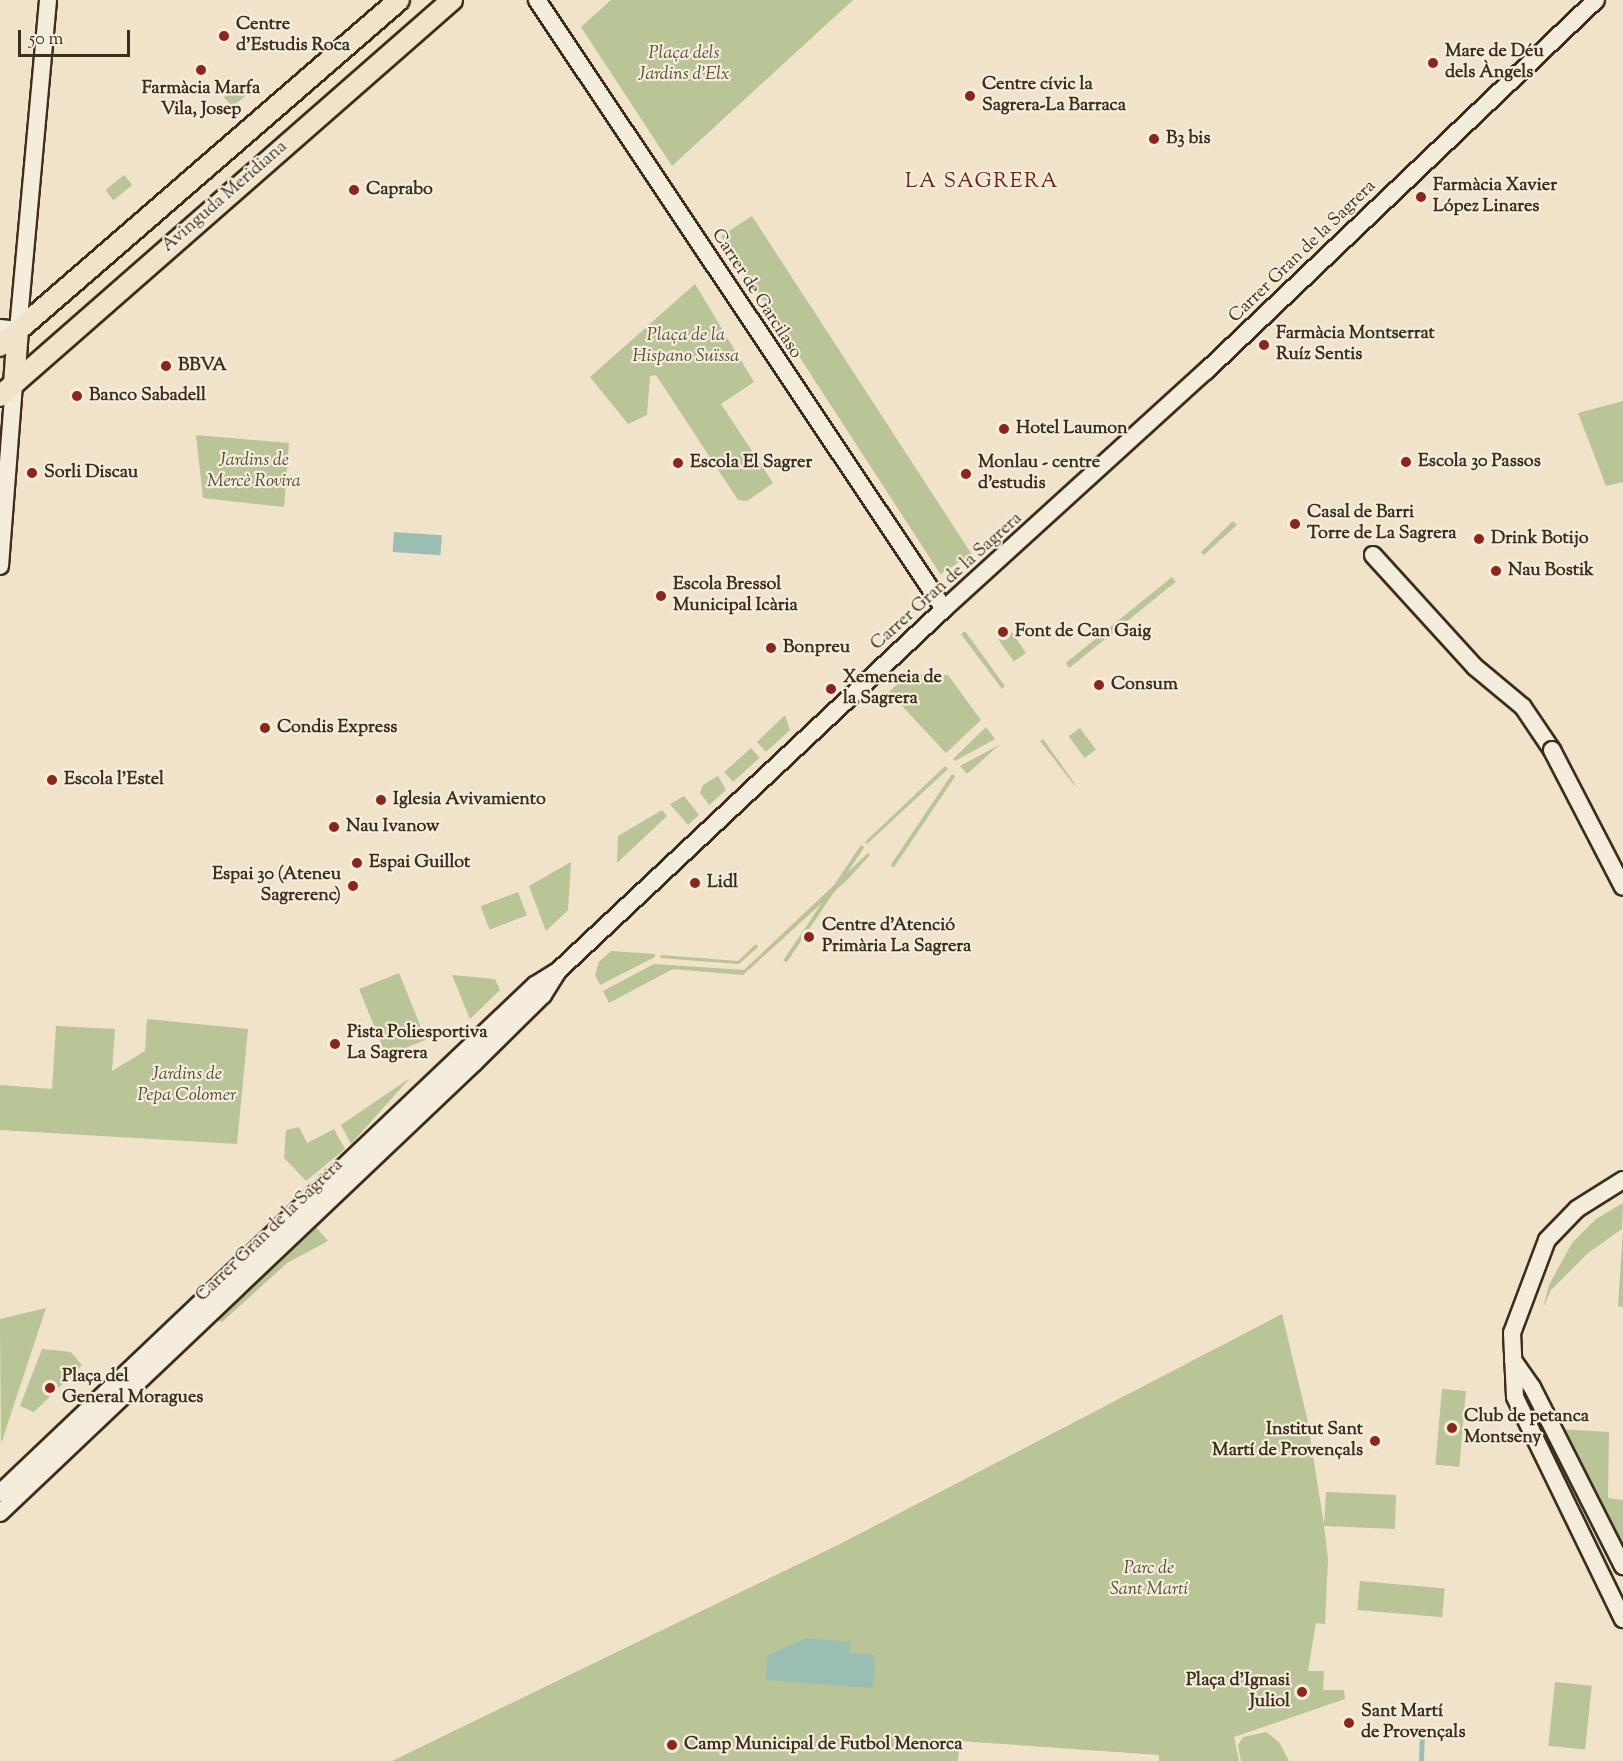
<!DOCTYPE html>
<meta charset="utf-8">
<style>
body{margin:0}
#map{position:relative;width:1623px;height:1761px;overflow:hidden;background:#f0e3c9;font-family:"Sorts Mill Goudy",serif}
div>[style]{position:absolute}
.green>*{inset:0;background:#b9c497;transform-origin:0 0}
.water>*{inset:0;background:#9bbeb2;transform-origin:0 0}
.stream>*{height:4.5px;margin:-2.25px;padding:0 2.25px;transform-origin:2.25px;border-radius:2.25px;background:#9bbeb2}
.roads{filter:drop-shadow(2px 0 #3d2e1b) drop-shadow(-2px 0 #3d2e1b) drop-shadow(0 2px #3d2e1b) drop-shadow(0 -2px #3d2e1b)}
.secondary>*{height:16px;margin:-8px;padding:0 8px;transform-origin:8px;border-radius:8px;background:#f5eddc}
.primary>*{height:20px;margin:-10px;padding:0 10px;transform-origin:10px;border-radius:10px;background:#f0e3c9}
.bridges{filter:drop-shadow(2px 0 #3d2e1b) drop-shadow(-2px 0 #3d2e1b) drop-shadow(0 2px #3d2e1b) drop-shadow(0 -2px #3d2e1b)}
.secondary-bridge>*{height:16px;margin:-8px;padding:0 8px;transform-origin:8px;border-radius:8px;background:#f5eddc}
.dots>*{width:16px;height:16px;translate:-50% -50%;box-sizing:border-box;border:3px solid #f5eddc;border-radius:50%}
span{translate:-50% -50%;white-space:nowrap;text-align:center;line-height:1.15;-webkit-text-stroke:4.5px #f5eddc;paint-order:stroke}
.poi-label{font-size:18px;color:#3d2e1b;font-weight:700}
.left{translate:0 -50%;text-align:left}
.right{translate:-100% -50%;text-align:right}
.park-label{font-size:18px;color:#564c34;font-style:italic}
.street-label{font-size:18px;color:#3d2e1b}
.quarter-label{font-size:21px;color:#7a1f14;letter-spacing:1.5px}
.scale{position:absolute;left:18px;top:30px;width:112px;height:27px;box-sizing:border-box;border:3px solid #3d2e1b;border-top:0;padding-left:8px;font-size:18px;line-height:21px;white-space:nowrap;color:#3d2e1b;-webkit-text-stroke:4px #f5eddc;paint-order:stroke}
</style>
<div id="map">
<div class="green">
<div style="clip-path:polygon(611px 0,853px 0,672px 166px,581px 27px)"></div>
<div style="left:241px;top:82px;width:13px;height:23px;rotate:48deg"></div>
<div style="left:124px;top:175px;width:13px;height:24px;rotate:51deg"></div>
<div style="left:752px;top:216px;width:403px;height:37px;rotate:57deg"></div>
<div style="clip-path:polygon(695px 284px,754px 382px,721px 404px,773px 483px,747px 501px,738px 500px,656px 375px,650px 376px,647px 415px,628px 424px,590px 377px)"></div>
<div style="clip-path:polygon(1623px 401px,1623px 482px,1606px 486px,1578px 413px)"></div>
<div style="clip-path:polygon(196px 435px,289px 443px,284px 507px,203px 498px)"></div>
<div style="clip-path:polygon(1233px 521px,1237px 525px,1204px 555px,1201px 552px)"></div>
<div style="left:1172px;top:577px;width:6px;height:137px;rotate:51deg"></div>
<div style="left:1010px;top:630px;width:28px;height:15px;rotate:55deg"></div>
<div style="clip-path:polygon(965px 631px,1005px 686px,1002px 689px,961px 634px)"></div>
<div style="clip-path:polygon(908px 674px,948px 675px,981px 720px,946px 753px,889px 692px)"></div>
<div style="clip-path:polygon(785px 715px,790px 730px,766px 752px,757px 742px)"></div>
<div style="clip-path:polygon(986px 727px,995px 739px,955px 761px,953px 759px)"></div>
<div style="left:1080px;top:728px;width:27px;height:14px;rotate:54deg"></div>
<div style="clip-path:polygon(1043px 739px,1075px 784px,1075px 786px,1040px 741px)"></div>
<div style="clip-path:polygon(999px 745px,967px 774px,960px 766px)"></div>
<div style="left:751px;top:748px;width:13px;height:36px;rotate:48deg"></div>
<div style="clip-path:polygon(945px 766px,948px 769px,867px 844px,865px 842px)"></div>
<div style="left:952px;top:774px;width:4px;height:110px;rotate:34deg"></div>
<div style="clip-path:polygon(718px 776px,726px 790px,709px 805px,700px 793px,703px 785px)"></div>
<div style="clip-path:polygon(684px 796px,699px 815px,688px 825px,670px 804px)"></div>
<div style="clip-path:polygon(662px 810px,667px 816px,617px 863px,618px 836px)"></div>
<div style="left:861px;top:845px;width:4px;height:139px;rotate:34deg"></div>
<div style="clip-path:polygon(868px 853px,870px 855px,848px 879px,743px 975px,673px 969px,609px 1003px,603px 991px,654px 964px,744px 970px)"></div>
<div style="clip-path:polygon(571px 862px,568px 910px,546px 931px,529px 886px)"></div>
<div style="left:518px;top:892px;width:25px;height:40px;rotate:69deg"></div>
<div style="clip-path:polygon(756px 944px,758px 947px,739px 964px,660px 958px,661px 955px,738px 961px)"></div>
<div style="clip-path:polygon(611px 951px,655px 954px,655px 957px,600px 985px,595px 975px,599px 962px)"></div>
<div style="left:399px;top:973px;width:72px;height:43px;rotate:68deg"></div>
<div style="clip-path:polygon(452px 975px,495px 979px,500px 990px,470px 1019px)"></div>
<div style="clip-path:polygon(147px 1019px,248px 1029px,237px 1144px,0 1130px,0 1085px,52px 1089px,56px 1026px,115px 1029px,112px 1071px,145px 1051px)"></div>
<div style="clip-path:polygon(410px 1078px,351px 1144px,341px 1125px)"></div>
<div style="clip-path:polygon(299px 1127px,307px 1143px,334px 1129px,345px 1149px,306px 1181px,284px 1158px,286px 1130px)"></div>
<div style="clip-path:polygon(1623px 1203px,1622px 1229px,1588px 1253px,1551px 1290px,1543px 1308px,1549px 1285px,1572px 1243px,1596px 1219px)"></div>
<div style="clip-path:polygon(315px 1226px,328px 1241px,287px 1263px,222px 1322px,217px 1320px)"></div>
<div style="clip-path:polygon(1623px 1230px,1623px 1307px,1618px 1306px)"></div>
<div style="clip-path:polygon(46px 1308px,1px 1444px,0 1319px)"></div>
<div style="clip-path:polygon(1282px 1314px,1307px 1418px,1324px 1525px,1326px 1492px,1396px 1495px,1395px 1529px,1324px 1526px,1328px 1559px,1325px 1624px,1316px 1623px,1308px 1671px,1324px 1671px,1323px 1690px,1344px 1690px,1345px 1699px,1234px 1737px,1239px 1761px,1159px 1761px,1159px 1755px,960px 1741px,958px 1761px,392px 1761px,840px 1544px)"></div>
<div style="clip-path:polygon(42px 1349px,71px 1352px,82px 1365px,34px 1412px,20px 1406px)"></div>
<div style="left:1442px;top:1389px;width:24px;height:76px;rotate:5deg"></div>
<div style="clip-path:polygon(1559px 1429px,1609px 1432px,1608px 1498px,1623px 1500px,1623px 1549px)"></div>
<div style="left:1360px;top:1581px;width:85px;height:29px;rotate:5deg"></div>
<div style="left:1555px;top:1682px;width:37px;height:64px;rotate:6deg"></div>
<div style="clip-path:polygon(1266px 1732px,1279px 1742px,1289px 1761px,1241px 1761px,1238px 1745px,1243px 1737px)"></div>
</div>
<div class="water">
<div style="left:394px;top:532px;width:48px;height:20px;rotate:4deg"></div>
<div style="clip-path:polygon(806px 1638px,850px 1642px,850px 1653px,875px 1655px,873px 1688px,766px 1680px,767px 1656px)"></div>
</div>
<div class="stream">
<div style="left:1421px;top:1761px;width:23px;rotate:-88deg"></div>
</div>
<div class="roads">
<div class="secondary">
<div style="left:537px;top:0;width:732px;rotate:56.24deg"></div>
<div style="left:0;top:328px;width:18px;rotate:6deg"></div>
<div style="left:18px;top:330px;width:331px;rotate:-84.8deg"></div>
<div style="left:1373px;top:555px;width:151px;rotate:47.7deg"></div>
<div style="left:1475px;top:667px;width:62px;rotate:39.8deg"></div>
<div style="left:1523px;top:707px;width:52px;rotate:56deg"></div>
<div style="left:0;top:566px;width:183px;rotate:-85.6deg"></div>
<div style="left:1623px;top:1180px;width:54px;rotate:147.8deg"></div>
<div style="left:1577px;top:1209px;width:43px;rotate:134.1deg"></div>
<div style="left:1547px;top:1240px;width:99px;rotate:110.6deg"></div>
<div style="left:1512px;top:1333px;width:64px;rotate:87.3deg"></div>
<div style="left:1515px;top:1397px;width:247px;rotate:64.1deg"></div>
<div style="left:1513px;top:1360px;width:33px;rotate:55deg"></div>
<div style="left:1532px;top:1387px;width:201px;rotate:63.1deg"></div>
<div style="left:0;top:1493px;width:738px;rotate:-43.52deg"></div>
<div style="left:535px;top:985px;width:28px;rotate:-32deg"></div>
<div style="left:559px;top:970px;width:528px;rotate:-43.16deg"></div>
<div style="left:944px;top:609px;width:354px;rotate:-42.3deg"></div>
<div style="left:1206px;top:371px;width:538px;rotate:-43.57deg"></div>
<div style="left:0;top:1513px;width:654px;rotate:-43.51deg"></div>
<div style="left:474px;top:1063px;width:97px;rotate:-44.6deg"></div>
<div style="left:543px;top:995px;width:26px;rotate:-58deg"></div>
</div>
<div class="primary">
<div style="left:0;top:346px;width:528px;rotate:-40.93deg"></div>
<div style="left:14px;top:384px;width:54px;rotate:-85.8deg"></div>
<div style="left:0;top:396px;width:601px;rotate:-41.22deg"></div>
</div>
</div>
<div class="bridges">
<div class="secondary-bridge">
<div style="left:1552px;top:750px;width:154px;rotate:62.6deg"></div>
</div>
</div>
<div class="dots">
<div style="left:224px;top:36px;background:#8f2418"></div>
<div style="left:1433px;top:63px;background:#8f2418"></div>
<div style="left:201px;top:70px;background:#8f2418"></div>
<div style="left:970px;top:96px;background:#8f2418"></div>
<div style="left:1154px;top:139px;background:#8f2418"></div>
<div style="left:354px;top:190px;background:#8f2418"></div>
<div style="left:1421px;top:197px;background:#8f2418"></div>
<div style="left:1264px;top:345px;background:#8f2418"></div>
<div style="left:166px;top:366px;background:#8f2418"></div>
<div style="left:77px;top:396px;background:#8f2418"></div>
<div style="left:1004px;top:429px;background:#8f2418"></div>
<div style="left:1406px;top:462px;background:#8f2418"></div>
<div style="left:678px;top:463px;background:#8f2418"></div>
<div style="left:32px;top:473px;background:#8f2418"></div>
<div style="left:966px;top:474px;background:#8f2418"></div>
<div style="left:1295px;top:524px;background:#8f2418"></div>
<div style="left:1479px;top:539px;background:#8f2418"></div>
<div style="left:1496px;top:571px;background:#8f2418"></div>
<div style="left:661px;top:596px;background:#8f2418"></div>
<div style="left:1003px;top:632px;background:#8f2418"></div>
<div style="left:771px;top:648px;background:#8f2418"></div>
<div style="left:1099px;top:685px;background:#8f2418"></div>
<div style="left:831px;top:689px;background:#8f2418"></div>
<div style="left:265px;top:728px;background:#8f2418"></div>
<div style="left:52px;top:780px;background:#8f2418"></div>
<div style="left:381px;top:800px;background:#8f2418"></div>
<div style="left:334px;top:827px;background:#8f2418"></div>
<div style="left:357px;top:863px;background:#8f2418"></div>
<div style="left:695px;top:883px;background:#8f2418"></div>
<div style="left:353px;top:886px;background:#8f2418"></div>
<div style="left:809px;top:937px;background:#8f2418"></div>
<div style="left:335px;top:1044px;background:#8f2418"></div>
<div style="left:50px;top:1388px;background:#8f2418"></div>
<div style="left:1452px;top:1428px;background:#8f2418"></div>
<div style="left:1375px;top:1441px;background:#8f2418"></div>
<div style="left:1302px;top:1692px;background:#8f2418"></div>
<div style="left:1349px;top:1723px;background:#8f2418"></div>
<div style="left:672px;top:1745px;background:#8f2418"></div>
</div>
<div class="poi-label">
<span class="left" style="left:236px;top:36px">Centre<br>d'Estudis Roca</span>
<span class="left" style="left:1445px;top:63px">Mare de Déu<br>dels Àngels</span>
<span class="left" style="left:982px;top:96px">Centre cívic la<br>Sagrera-La Barraca</span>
<span style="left:201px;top:100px">Farmàcia Marfa<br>Vila, Josep</span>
<span class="left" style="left:1166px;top:139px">B3 bis</span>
<span class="left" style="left:1433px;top:197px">Farmàcia Xavier<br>López Linares</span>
<span class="left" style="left:366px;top:190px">Caprabo</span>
<span class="left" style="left:1276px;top:345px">Farmàcia Montserrat<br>Ruíz Sentis</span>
<span class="left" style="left:178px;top:366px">BBVA</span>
<span class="left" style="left:89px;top:396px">Banco Sabadell</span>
<span class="left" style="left:1016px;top:429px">Hotel Laumon</span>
<span class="left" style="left:1418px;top:462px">Escola 30 Passos</span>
<span class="left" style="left:690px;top:463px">Escola El Sagrer</span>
<span class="left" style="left:978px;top:474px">Monlau - centre<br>d'estudis</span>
<span class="left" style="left:44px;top:473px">Sorli Discau</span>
<span class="left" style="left:1307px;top:524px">Casal de Barri<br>Torre de La Sagrera</span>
<span class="left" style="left:1491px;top:539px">Drink Botijo</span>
<span class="left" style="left:1508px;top:571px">Nau Bostik</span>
<span class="left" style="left:673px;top:596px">Escola Bressol<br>Municipal Icària</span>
<span class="left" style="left:1015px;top:632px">Font de Can Gaig</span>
<span class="left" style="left:783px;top:648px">Bonpreu</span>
<span class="left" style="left:843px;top:689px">Xemeneia de<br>la Sagrera</span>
<span class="left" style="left:1111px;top:685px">Consum</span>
<span class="left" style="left:277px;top:728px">Condis Express</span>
<span class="left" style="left:64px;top:780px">Escola l'Estel</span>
<span class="left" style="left:393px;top:800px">Iglesia Avivamiento</span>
<span class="left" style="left:346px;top:827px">Nau Ivanow</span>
<span class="left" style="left:369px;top:863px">Espai Guillot</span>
<span class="right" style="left:341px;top:886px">Espai 30 (Ateneu<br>Sagrerenc)</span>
<span class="left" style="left:707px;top:883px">Lidl</span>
<span class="left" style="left:822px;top:937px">Centre d'Atenció<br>Primària La Sagrera</span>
<span class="left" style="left:347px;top:1044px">Pista Poliesportiva<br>La Sagrera</span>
<span class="left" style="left:62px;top:1388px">Plaça del<br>General Moragues</span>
<span class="left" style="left:1464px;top:1428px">Club de petanca<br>Montseny</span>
<span class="right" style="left:1363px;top:1441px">Institut Sant<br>Martí de Provençals</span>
<span class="right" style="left:1290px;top:1692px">Plaça d'Ignasi<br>Juliol</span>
<span class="left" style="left:1361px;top:1723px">Sant Martí<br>de Provençals</span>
<span class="left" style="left:684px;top:1745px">Camp Municipal de Futbol Menorca</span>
</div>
<div class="park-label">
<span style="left:684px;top:65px">Plaça dels<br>Jardins d'Elx</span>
<span style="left:686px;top:347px">Plaça de la<br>Hispano Suïssa</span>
<span style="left:254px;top:472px">Jardins de<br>Mercè Rovira</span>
<span style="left:187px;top:1086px">Jardins de<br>Pepa Colomer</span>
<span style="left:1149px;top:1580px">Parc de<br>Sant Martí</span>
</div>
<div class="street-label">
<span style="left:225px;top:197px;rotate:-41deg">Avinguda Meridiana</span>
<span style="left:1303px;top:252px;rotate:-44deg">Carrer Gran de la Sagrera</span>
<span style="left:756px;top:294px;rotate:57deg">Carrer de Garcilaso</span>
<span style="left:947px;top:582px;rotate:-42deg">Carrer Gran de la Sagrera</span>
<span style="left:270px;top:1231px;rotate:-44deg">Carrer Gran de la Sagrera</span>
</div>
<div class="quarter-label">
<span style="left:982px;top:182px">LA SAGRERA</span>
</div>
<div class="scale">50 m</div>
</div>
